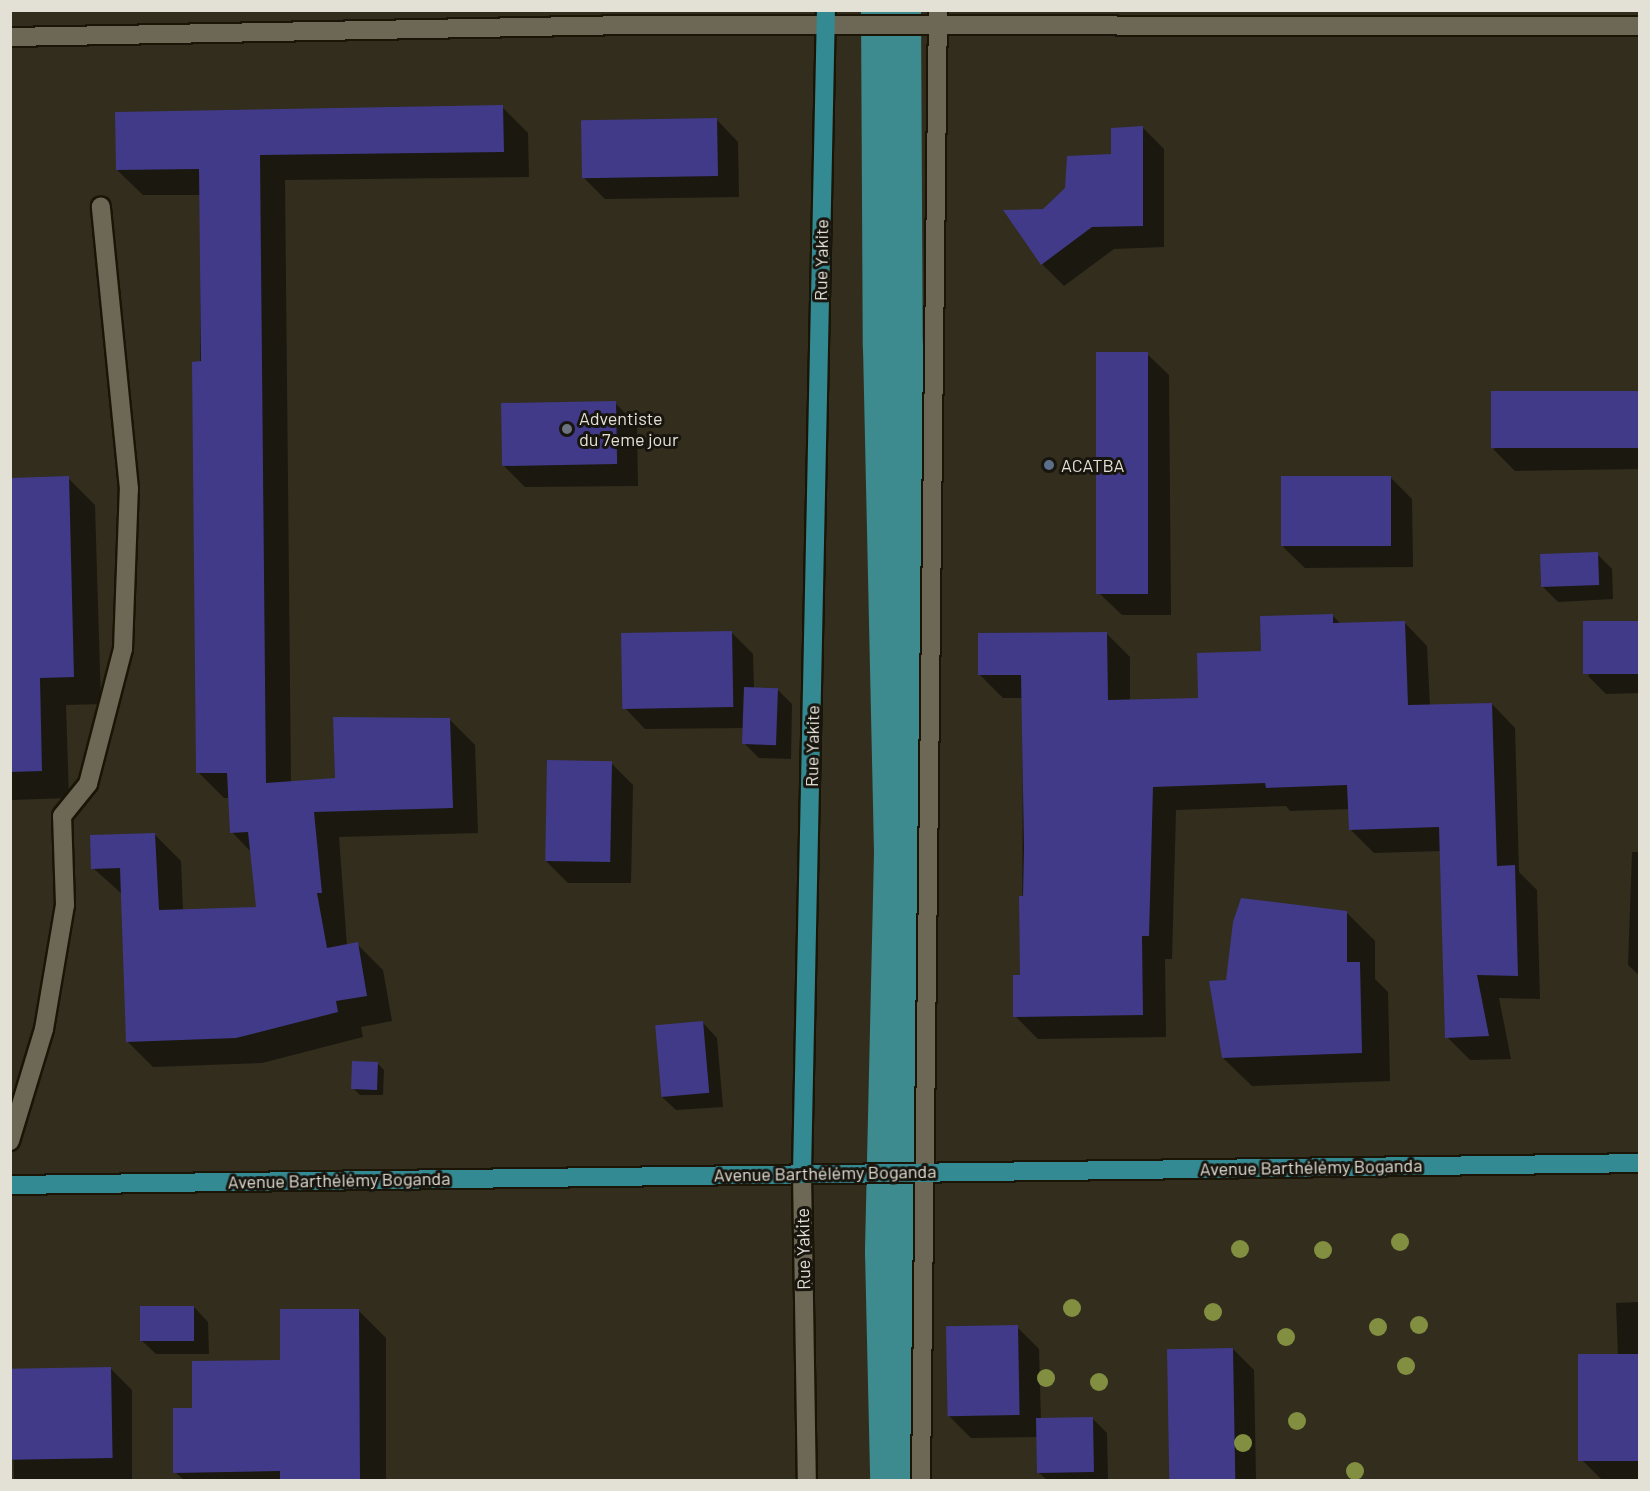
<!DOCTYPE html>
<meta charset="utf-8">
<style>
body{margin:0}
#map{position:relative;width:1650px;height:1491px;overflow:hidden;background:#322d1d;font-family:Barlow,sans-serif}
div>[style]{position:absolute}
.shadow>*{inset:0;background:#0007}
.river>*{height:60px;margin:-30px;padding:0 30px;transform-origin:30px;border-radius:30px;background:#3d8a8f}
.building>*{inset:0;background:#403a89;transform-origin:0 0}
.roads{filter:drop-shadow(2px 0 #1a1506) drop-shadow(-2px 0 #1a1506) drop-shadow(0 2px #1a1506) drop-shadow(0 -2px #1a1506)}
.minor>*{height:18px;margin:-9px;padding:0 9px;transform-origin:9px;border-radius:9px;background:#6d6856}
.major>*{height:18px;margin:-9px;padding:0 9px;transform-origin:9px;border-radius:9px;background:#348a93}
.trees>*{width:18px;height:18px;margin:-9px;border-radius:50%;background:#838f40}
.dots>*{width:16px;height:16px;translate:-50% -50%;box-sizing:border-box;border:3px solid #17150e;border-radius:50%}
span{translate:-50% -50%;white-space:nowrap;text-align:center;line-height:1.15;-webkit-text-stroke:6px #17150e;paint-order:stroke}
.street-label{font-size:18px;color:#e3e0d6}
.poi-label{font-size:18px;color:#e3e0d6}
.left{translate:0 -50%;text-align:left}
.frame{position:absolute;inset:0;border:12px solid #e3e0d6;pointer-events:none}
</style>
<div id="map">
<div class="shadow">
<div style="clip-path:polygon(502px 107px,528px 133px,529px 177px,285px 180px,291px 783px,337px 780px,450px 720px,475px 745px,478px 833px,339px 837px,347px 946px,357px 944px,383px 970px,392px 1021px,361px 1027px,363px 1037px,262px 1063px,153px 1067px,127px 1041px,122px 894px,93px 868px,155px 835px,181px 861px,183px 911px,258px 908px,251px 852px,232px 832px,230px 798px,224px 798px,198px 772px,201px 195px,143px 195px,117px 170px)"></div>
<div style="clip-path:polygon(717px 120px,738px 142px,739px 197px,605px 199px,583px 177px)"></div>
<div style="clip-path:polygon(1142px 127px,1164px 149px,1164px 247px,1114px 249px,1064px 286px,1042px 264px,1005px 212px,1043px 211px)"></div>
<div style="clip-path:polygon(1147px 354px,1169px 375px,1171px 615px,1122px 615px,1100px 594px)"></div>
<div style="clip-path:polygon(1640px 393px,1640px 469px,1515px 471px,1493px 449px)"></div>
<div style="clip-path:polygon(615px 403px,637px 425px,638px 486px,525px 487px,503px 465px)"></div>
<div style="clip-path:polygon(1390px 477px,1412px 499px,1413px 567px,1305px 568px,1283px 547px)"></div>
<div style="clip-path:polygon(68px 478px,95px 505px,101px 704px,66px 705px,69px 798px,10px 800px,10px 479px)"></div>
<div style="clip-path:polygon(1597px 554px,1612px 569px,1613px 599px,1558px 602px,1543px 587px)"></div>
<div style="clip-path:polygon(1332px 615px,1342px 625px,1404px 622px,1427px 646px,1430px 706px,1492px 704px,1515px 728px,1519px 872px,1537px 890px,1540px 999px,1499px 998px,1511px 1059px,1470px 1060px,1447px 1037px,1441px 851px,1374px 853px,1351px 830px,1350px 809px,1290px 811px,1286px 806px,1176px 810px,1172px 959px,1165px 959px,1166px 1037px,1038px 1039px,1015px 1016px,1022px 976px,1023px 698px,1003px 698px,980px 675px,1106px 633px,1130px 657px,1130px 701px,1199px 700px,1263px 652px)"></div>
<div style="clip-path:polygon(1640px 622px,1640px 693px,1606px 694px,1588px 676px)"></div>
<div style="clip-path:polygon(732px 633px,753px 654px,754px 689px,777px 689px,792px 704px,791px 759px,759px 758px,744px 743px,745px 728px,645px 729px,624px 707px)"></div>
<div style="clip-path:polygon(611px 763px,633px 785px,631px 883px,568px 883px,546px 861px)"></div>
<div style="clip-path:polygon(1632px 852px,1640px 852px,1640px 976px,1628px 965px)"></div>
<div style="clip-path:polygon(1346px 912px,1375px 941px,1375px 979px,1388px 992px,1390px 1081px,1252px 1086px,1223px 1058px,1227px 982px)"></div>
<div style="clip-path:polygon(703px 1023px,717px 1038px,723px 1107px,676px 1110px,661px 1096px)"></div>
<div style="clip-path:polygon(377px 1063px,384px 1070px,383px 1095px,360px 1095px,353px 1088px)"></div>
<div style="clip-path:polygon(1640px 1302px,1640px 1480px,1601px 1479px,1583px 1461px,1618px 1357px,1616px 1303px)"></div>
<div style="clip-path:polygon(194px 1307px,208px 1322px,209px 1354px,156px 1354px,141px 1340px)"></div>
<div style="clip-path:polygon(358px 1310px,386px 1338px,386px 1480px,184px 1480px,175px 1472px,194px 1409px,281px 1361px)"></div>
<div style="clip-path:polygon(1017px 1327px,1039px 1349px,1041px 1420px,1092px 1418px,1107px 1433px,1108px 1480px,1047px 1480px,1039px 1473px,1038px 1437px,971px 1438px,949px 1416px)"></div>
<div style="clip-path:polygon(1233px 1349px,1254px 1370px,1256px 1480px,1177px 1480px,1176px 1445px)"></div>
<div style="clip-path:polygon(111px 1369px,132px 1390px,132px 1480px,14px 1480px,12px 1370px)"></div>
</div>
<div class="river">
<div style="left:891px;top:10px;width:337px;rotate:89.7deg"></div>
<div style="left:893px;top:347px;width:506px;rotate:88.75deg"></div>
<div style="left:904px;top:853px;width:399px;rotate:91.3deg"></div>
<div style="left:895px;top:1252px;width:228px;rotate:88.7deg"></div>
</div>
<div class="building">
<div style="clip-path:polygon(503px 105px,504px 152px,260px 155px,266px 783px,335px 778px,333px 717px,450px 718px,453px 808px,314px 812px,322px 893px,317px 893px,327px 948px,358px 942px,367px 996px,336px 1001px,338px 1012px,236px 1038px,126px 1042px,120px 868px,91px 869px,90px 835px,155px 833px,159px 910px,256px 907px,248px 832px,230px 833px,227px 773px,196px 773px,192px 362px,201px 361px,199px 169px,116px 170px,115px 112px)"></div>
<div style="left:717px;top:118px;width:58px;height:136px;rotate:89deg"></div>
<div style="clip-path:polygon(1143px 126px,1143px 226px,1092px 227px,1041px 265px,1003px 210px,1043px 209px,1065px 188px,1067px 156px,1111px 154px,1111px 128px)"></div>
<div style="left:1096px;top:352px;width:52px;height:242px"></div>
<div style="left:1640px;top:391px;width:57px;height:149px;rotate:90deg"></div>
<div style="left:616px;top:401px;width:63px;height:115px;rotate:89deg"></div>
<div style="clip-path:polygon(69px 476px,74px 677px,40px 678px,42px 771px,10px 772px,10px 478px)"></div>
<div style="left:1391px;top:476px;width:70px;height:110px;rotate:90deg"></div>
<div style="left:1598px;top:552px;width:33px;height:58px;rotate:88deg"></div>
<div style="clip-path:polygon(1333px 614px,1333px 623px,1405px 621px,1408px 705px,1492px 703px,1497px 866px,1515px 865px,1518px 976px,1477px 975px,1489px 1036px,1445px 1038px,1439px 827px,1349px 830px,1347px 785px,1266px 788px,1265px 783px,1153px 787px,1149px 936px,1142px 936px,1143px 1015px,1013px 1017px,1013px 975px,1020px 975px,1019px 896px,1023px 896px,1024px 848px,1021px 675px,978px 675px,978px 633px,1107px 632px,1108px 700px,1198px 698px,1197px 653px,1261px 651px,1260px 616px)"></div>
<div style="left:1640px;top:621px;width:53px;height:57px;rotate:90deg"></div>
<div style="left:732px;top:631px;width:76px;height:111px;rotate:89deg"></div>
<div style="left:744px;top:687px;width:34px;height:57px;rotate:2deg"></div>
<div style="left:547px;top:760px;width:65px;height:101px;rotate:1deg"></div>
<div style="clip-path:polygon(1241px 898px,1347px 911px,1347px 962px,1360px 962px,1362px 1053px,1222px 1058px,1209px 981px,1226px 980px,1233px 922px)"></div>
<div style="left:703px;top:1021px;width:72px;height:48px;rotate:85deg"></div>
<div style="left:352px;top:1061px;width:26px;height:28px;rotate:2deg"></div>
<div style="left:140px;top:1306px;width:54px;height:35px"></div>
<div style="clip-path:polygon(280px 1309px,359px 1309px,360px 1480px,280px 1480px,280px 1471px,173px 1473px,173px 1408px,192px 1408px,192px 1361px,280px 1360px)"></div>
<div style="left:1018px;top:1325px;width:90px;height:72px;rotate:89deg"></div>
<div style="left:1233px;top:1348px;width:132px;height:66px;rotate:89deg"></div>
<div style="left:1640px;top:1354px;width:107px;height:62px;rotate:90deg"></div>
<div style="left:111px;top:1367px;width:91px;height:101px;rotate:89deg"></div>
<div style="left:1093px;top:1417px;width:55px;height:57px;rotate:89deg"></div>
</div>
<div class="roads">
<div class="minor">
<div style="left:10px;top:37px;width:620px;rotate:-1.11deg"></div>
<div style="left:630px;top:25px;width:1010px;rotate:0.06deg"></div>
<div style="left:10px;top:1141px;width:117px;rotate:-73.1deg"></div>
<div style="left:44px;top:1029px;width:126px;rotate:-80.4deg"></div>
<div style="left:65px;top:905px;width:89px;rotate:-91.9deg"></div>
<div style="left:62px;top:816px;width:41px;rotate:-50.9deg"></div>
<div style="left:88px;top:784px;width:139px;rotate:-75.5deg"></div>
<div style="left:123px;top:649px;width:160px;rotate:-87.9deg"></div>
<div style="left:129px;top:489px;width:284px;rotate:-95.7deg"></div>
<div style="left:802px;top:1173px;width:307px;rotate:89.1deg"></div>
<div style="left:921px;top:1480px;width:1470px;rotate:-89.34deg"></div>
</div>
<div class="major">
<div style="left:802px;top:1173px;width:1163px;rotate:-88.82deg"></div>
<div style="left:10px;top:1185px;width:1630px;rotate:-0.77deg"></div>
</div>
</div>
<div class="trees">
<div style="left:1400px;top:1242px"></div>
<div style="left:1240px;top:1249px"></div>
<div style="left:1323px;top:1250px"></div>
<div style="left:1072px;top:1308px"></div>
<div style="left:1213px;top:1312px"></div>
<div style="left:1419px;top:1325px"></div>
<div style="left:1378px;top:1327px"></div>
<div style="left:1286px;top:1337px"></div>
<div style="left:1406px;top:1366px"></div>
<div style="left:1046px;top:1378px"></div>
<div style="left:1099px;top:1382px"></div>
<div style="left:1297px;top:1421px"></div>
<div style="left:1243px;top:1443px"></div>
<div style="left:1355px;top:1471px"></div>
</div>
<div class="dots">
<div style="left:567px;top:429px;background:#6b7280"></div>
<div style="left:1049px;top:465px;background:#5c6f8a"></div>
</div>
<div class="street-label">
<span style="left:821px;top:260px;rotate:-89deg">Rue Yakite</span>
<span style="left:812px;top:746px;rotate:-89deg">Rue Yakite</span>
<span style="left:1311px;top:1167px;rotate:-1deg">Avenue Barthélémy Boganda</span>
<span style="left:825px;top:1173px;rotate:-1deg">Avenue Barthélémy Boganda</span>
<span style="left:339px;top:1180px;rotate:-1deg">Avenue Barthélémy Boganda</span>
<span style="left:803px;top:1249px;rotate:-91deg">Rue Yakite</span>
</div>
<div class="poi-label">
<span class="left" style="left:579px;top:429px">Adventiste<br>du 7eme jour</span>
<span class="left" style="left:1061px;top:465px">ACATBA</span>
</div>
<div class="frame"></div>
</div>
